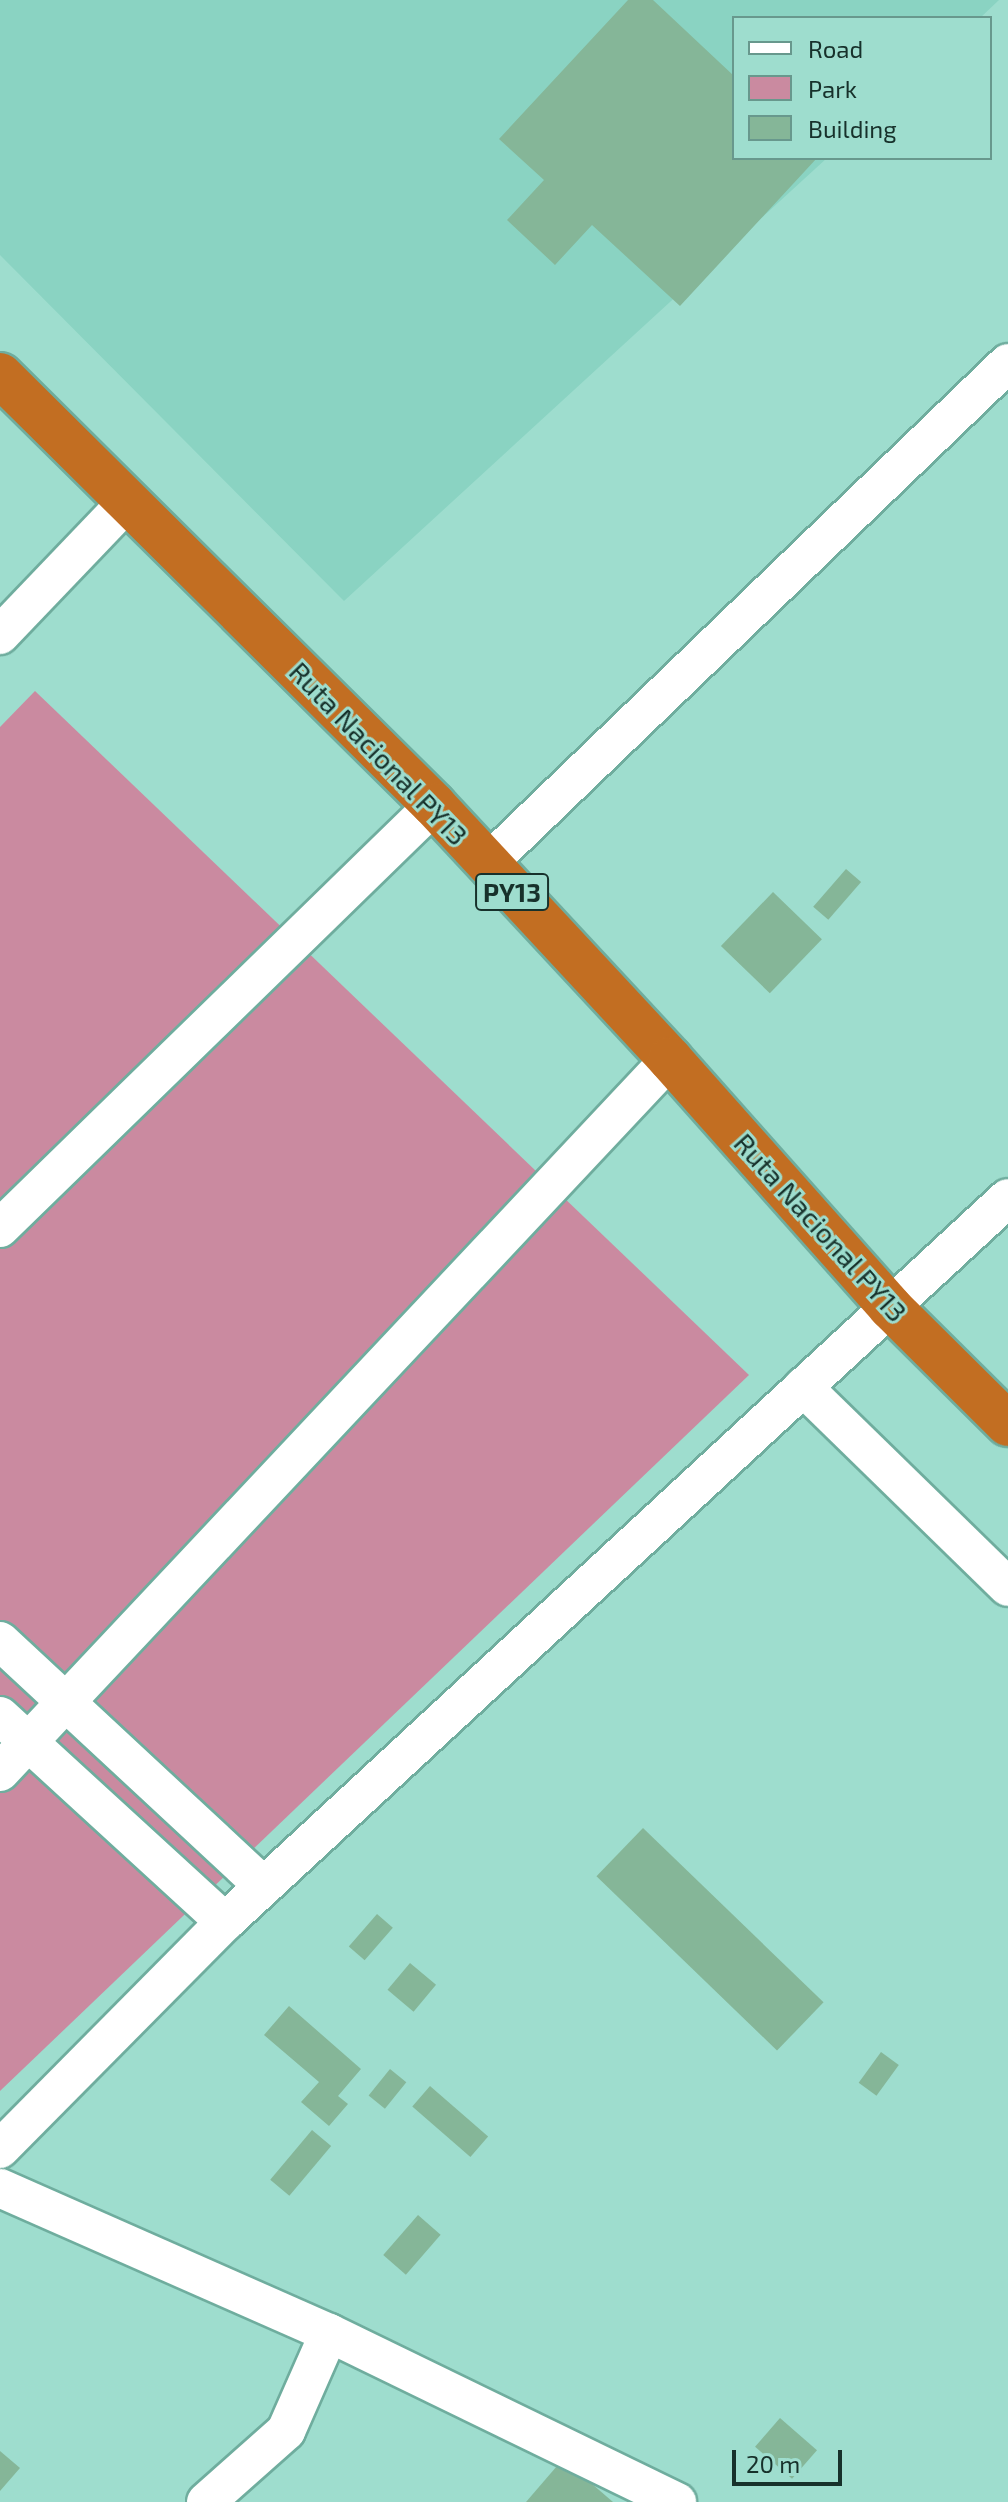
<!DOCTYPE html>
<style>
body{margin:0}
#map{position:relative;width:1008px;height:2502px;overflow:hidden;background:#9eddce;font-family:"Exo 2",sans-serif}
div>[style]{position:absolute}
.built>*{inset:0;background:#8ad3c2}
.green>*{inset:0;background:#ca8aa0}
.building>*{inset:0;background:#85b698;transform-origin:0 0}
.roads{filter:drop-shadow(2px 0 #6fad9e) drop-shadow(-2px 0 #6fad9e) drop-shadow(0 2px #6fad9e) drop-shadow(0 -2px #6fad9e)}
.minor>*{height:38px;margin:-19px;padding:0 19px;transform-origin:19px;border-radius:19px;background:#fff}
.highway>*{height:44px;margin:-22px;padding:0 22px;transform-origin:22px;border-radius:22px;background:#c26e22}
span{translate:-50% -50%;white-space:nowrap;text-align:center;line-height:1.15;-webkit-text-stroke:6px #9eddce;paint-order:stroke}
.shield-label span{padding:2px 6px;background:#9eddce;border:2px solid;border-radius:6px;-webkit-text-stroke-width:0}
.shield-label{font-size:26px;color:#17312b;font-weight:700}
.street-label{font-size:28px;color:#17312b}
.legend{position:absolute;left:732px;top:16px;width:260px;height:144px;box-sizing:border-box;background:#9eddce;border:2px solid #68988d;margin:0;padding:10px 14px;list-style:none;font-size:24px;color:#17312b}
.legend li{display:flex;align-items:center;gap:16px;height:40px}
.legend b{width:40px;border:2px solid #68988d}
.scale{position:absolute;left:732px;top:2450px;width:110px;height:36px;box-sizing:border-box;border:4px solid #17312b;border-top:0;padding-left:10px;font-size:24px;line-height:28px;white-space:nowrap;color:#17312b;-webkit-text-stroke:6px #9eddce;paint-order:stroke}
</style>
<div id="map">
<div class="built">
<div style="clip-path:polygon(0 0,999px 0,980px 18px,734px 18px,734px 158px,827px 158px,344px 601px,0 255px)"></div>
</div>
<div class="green">
<div style="clip-path:polygon(35px 691px,749px 1375px,0 2091px,0 727px)"></div>
</div>
<div class="building">
<div style="clip-path:polygon(628px 0,653px 0,734px 76px,734px 158px,817px 158px,680px 306px,592px 225px,555px 265px,507px 220px,544px 180px,499px 139px)"></div>
<div style="left:846px;top:869px;width:20px;height:50px;rotate:41deg"></div>
<div style="left:773px;top:892px;width:68px;height:75px;rotate:44deg"></div>
<div style="left:643px;top:1828px;width:251px;height:67px;rotate:44deg"></div>
<div style="left:377px;top:1914px;width:21px;height:43px;rotate:41deg"></div>
<div style="left:410px;top:1963px;width:34px;height:35px;rotate:40deg"></div>
<div style="clip-path:polygon(289px 2006px,361px 2069px,338px 2096px,348px 2104px,329px 2126px,301px 2102px,319px 2082px,264px 2035px)"></div>
<div style="left:881px;top:2052px;width:22px;height:38px;rotate:36deg"></div>
<div style="left:390px;top:2069px;width:21px;height:34px;rotate:39deg"></div>
<div style="left:430px;top:2086px;width:77px;height:27px;rotate:41deg"></div>
<div style="left:312px;top:2130px;width:25px;height:65px;rotate:40deg"></div>
<div style="left:418px;top:2215px;width:30px;height:53px;rotate:41deg"></div>
<div style="left:780px;top:2418px;width:49px;height:38px;rotate:41deg"></div>
<div style="clip-path:polygon(0 2451px,20px 2468px,0 2491px)"></div>
<div style="clip-path:polygon(563px 2459px,613px 2502px,526px 2502px)"></div>
</div>
<div class="roads">
<div class="minor">
<div style="left:0;top:635px;width:182px;rotate:-46.3deg"></div>
<div style="left:486px;top:865px;width:724px;rotate:-43.88deg"></div>
<div style="left:0;top:1228px;width:606px;rotate:-44.26deg"></div>
<div style="left:803px;top:1387px;width:286px;rotate:44.3deg"></div>
<div style="left:0;top:1641px;width:360px;rotate:42.9deg"></div>
<div style="left:0;top:1716px;width:305px;rotate:42.5deg"></div>
<div style="left:0;top:1772px;width:978px;rotate:-46.78deg"></div>
<div style="left:0;top:2149px;width:320px;rotate:-45.3deg"></div>
<div style="left:225px;top:1922px;width:1066px;rotate:-42.76deg"></div>
<div style="left:0;top:2188px;width:360px;rotate:23.8deg"></div>
<div style="left:329px;top:2333px;width:387px;rotate:25.9deg"></div>
<div style="left:206px;top:2502px;width:107px;rotate:-41.6deg"></div>
<div style="left:286px;top:2431px;width:107px;rotate:-66.3deg"></div>
</div>
<div class="highway">
<div style="left:0;top:375px;width:611px;rotate:44.73deg"></div>
<div style="left:434px;top:805px;width:347px;rotate:47.1deg"></div>
<div style="left:670px;top:1059px;width:332px;rotate:48.4deg"></div>
<div style="left:890px;top:1307px;width:166px;rotate:44.8deg"></div>
</div>
</div>
<div class="shield-label">
<span style="left:512px;top:892px">PY13</span>
</div>
<div class="street-label">
<span style="left:379px;top:753px;rotate:46deg">Ruta Nacional PY13</span>
<span style="left:821px;top:1227px;rotate:48deg">Ruta Nacional PY13</span>
</div>
<ul class="legend">
<li><b style="height:10px;background:#fff"></b>Road</li>
<li><b style="height:22px;background:#ca8aa0"></b>Park</li>
<li><b style="height:22px;background:#85b698"></b>Building</li>
</ul>
<div class="scale">20 m</div>
</div>
